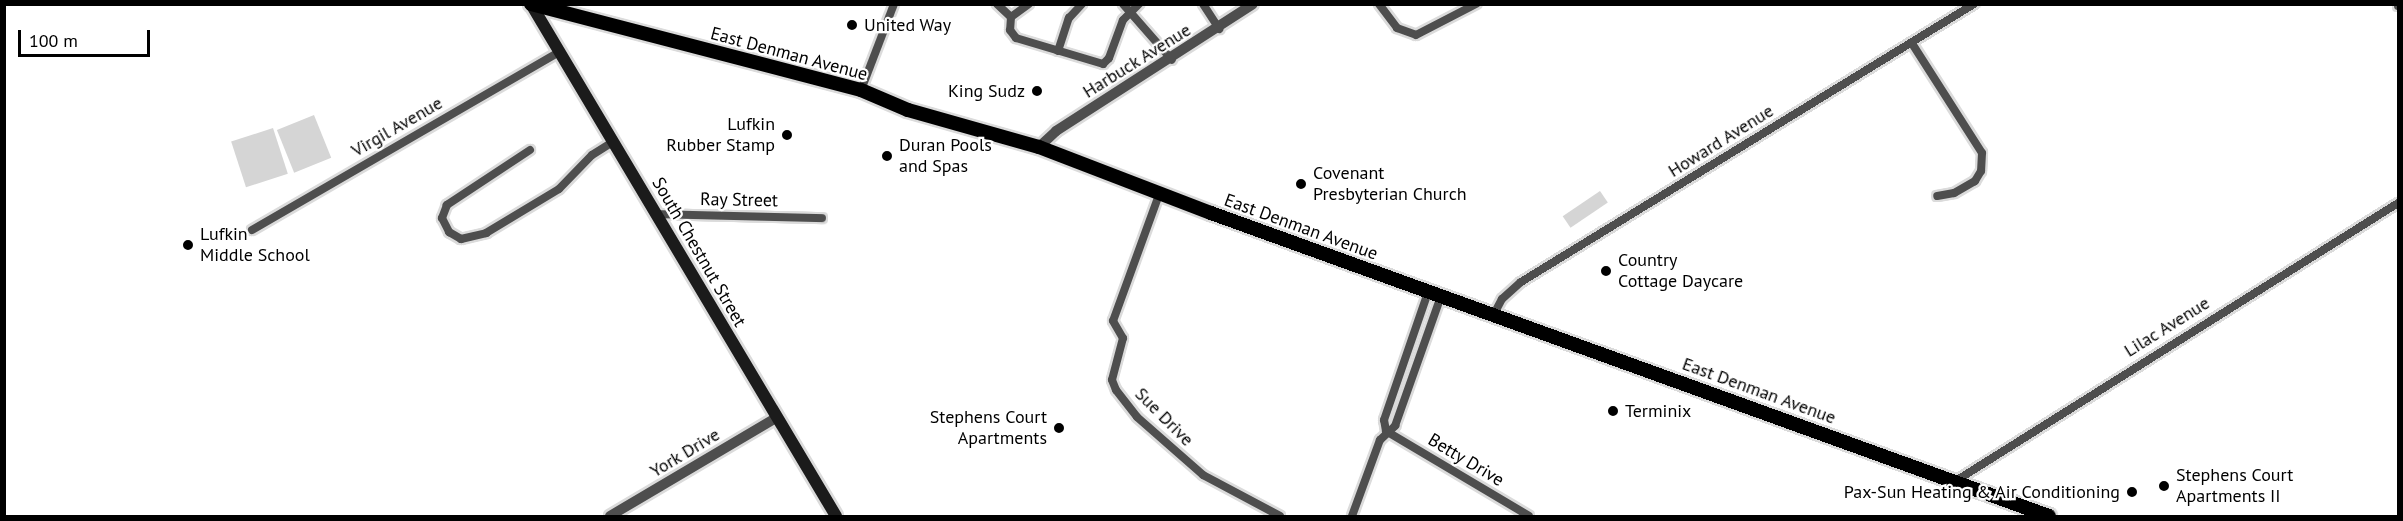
<!DOCTYPE html>
<style>
body{margin:0}
#map{position:relative;width:2403px;height:521px;overflow:hidden;background:#fff;font-family:"PT Sans",sans-serif}
div>[style]{position:absolute}
.green>*{inset:0;background:#d5d5d5;transform-origin:0 0}
.roads{filter:drop-shadow(2px 0 #dbdbdb) drop-shadow(-2px 0 #dbdbdb) drop-shadow(0 2px #dbdbdb) drop-shadow(0 -2px #dbdbdb)}
.minor>*{height:8px;margin:-4px;padding:0 4px;transform-origin:4px;border-radius:4px;background:#4e4e4e}
.tertiary>*{height:10px;margin:-5px;padding:0 5px;transform-origin:5px;border-radius:5px;background:#4e4e4e}
.secondary>*{height:12px;margin:-6px;padding:0 6px;transform-origin:6px;border-radius:6px;background:#1b1b1b}
.primary>*{height:14px;margin:-7px;padding:0 7px;transform-origin:7px;border-radius:7px;background:#000}
.dots>*{width:16px;height:16px;translate:-50% -50%;box-sizing:border-box;border:3px solid #fff;border-radius:50%}
span{translate:-50% -50%;white-space:nowrap;text-align:center;line-height:1.15;-webkit-text-stroke:4.5px #fff;paint-order:stroke}
.poi-label{font-size:18px;color:#000}
.left{translate:0 -50%;text-align:left}
.right{translate:-100% -50%;text-align:right}
.street-label{font-size:18px;color:#000}
.frame{position:absolute;inset:0;border:6px solid #000;pointer-events:none}
.scale{position:absolute;left:18px;top:30px;width:132px;height:27px;box-sizing:border-box;border:3px solid #000;border-top:0;padding-left:8px;font-size:18px;line-height:21px;white-space:nowrap;color:#000;-webkit-text-stroke:4px #fff;paint-order:stroke}
</style>
<div id="map">
<div class="green">
<div style="left:314px;top:115px;width:46px;height:40px;rotate:68deg"></div>
<div style="left:273px;top:128px;width:48px;height:44px;rotate:72deg"></div>
<div style="left:1600px;top:191px;width:14px;height:45px;rotate:56deg"></div>
</div>
<div class="roads">
<div class="minor">
<div style="left:997px;top:4px;width:19px;rotate:43deg"></div>
<div style="left:1011px;top:17px;width:13px;rotate:94deg"></div>
<div style="left:1010px;top:30px;width:10px;rotate:53deg"></div>
<div style="left:1016px;top:38px;width:91px;rotate:16.6deg"></div>
<div style="left:1103px;top:64px;width:8px;rotate:-45deg"></div>
<div style="left:1109px;top:58px;width:40px;rotate:-69.8deg"></div>
<div style="left:1123px;top:20px;width:23px;rotate:-45deg"></div>
<div style="left:1123px;top:4px;width:74px;rotate:48.8deg"></div>
<div style="left:1203px;top:4px;width:30px;rotate:57deg"></div>
<div style="left:1379px;top:4px;width:30px;rotate:53deg"></div>
<div style="left:1397px;top:28px;width:20px;rotate:20deg"></div>
<div style="left:1416px;top:35px;width:68px;rotate:-27.3deg"></div>
<div style="left:2398px;top:4px;width:2px;rotate:90deg"></div>
<div style="left:1011px;top:17px;width:22px;rotate:-36deg"></div>
<div style="left:1913px;top:45px;width:128px;rotate:57.4deg"></div>
<div style="left:1982px;top:153px;width:18px;rotate:93deg"></div>
<div style="left:1981px;top:171px;width:12px;rotate:121deg"></div>
<div style="left:1975px;top:181px;width:24px;rotate:150deg"></div>
<div style="left:1954px;top:193px;width:17px;rotate:170deg"></div>
<div style="left:1058px;top:51px;width:35px;rotate:-72deg"></div>
<div style="left:1069px;top:18px;width:19px;rotate:-47deg"></div>
<div style="left:861px;top:90px;width:92px;rotate:-69deg"></div>
<div style="left:530px;top:150px;width:100px;rotate:146.5deg"></div>
<div style="left:447px;top:205px;width:14px;rotate:111deg"></div>
<div style="left:442px;top:218px;width:16px;rotate:63deg"></div>
<div style="left:449px;top:232px;width:14px;rotate:30deg"></div>
<div style="left:461px;top:239px;width:26px;rotate:-13deg"></div>
<div style="left:486px;top:233px;width:85px;rotate:-31.1deg"></div>
<div style="left:559px;top:189px;width:47px;rotate:-45.9deg"></div>
<div style="left:592px;top:155px;width:26px;rotate:-32deg"></div>
<div style="left:1160px;top:192px;width:137px;rotate:110deg"></div>
<div style="left:1113px;top:321px;width:20px;rotate:60deg"></div>
<div style="left:1123px;top:338px;width:43px;rotate:104.7deg"></div>
<div style="left:1112px;top:380px;width:11px;rotate:68deg"></div>
<div style="left:1116px;top:390px;width:34px;rotate:52deg"></div>
<div style="left:1137px;top:417px;width:88px;rotate:41.3deg"></div>
<div style="left:1203px;top:475px;width:87px;rotate:28deg"></div>
<div style="left:656px;top:214px;width:166px;rotate:1.4deg"></div>
<div style="left:252px;top:230px;width:355px;rotate:-30.1deg"></div>
<div style="left:1494px;top:314px;width:17px;rotate:-62deg"></div>
<div style="left:1502px;top:299px;width:25px;rotate:-42deg"></div>
<div style="left:1521px;top:282px;width:532px;rotate:-31.54deg"></div>
<div style="left:1386px;top:431px;width:166px;rotate:30.7deg"></div>
<div style="left:1386px;top:431px;width:11px;rotate:-100deg"></div>
<div style="left:1384px;top:420px;width:135px;rotate:-71deg"></div>
<div style="left:1954px;top:482px;width:524px;rotate:-32.14deg"></div>
<div style="left:1352px;top:516px;width:81px;rotate:-69.8deg"></div>
<div style="left:1380px;top:440px;width:21px;rotate:-43deg"></div>
<div style="left:1395px;top:426px;width:138px;rotate:-70.5deg"></div>
</div>
<div class="tertiary">
<div style="left:1039px;top:147px;width:23px;rotate:-43deg"></div>
<div style="left:1056px;top:131px;width:234px;rotate:-32.8deg"></div>
<div style="left:610px;top:516px;width:193px;rotate:-30.6deg"></div>
</div>
<div class="secondary">
<div style="left:531px;top:4px;width:596px;rotate:59.22deg"></div>
</div>
<div class="primary">
<div style="left:531px;top:4px;width:341px;rotate:14.6deg"></div>
<div style="left:861px;top:90px;width:51px;rotate:23.1deg"></div>
<div style="left:908px;top:110px;width:136px;rotate:15.8deg"></div>
<div style="left:1039px;top:147px;width:184px;rotate:21deg"></div>
<div style="left:1211px;top:213px;width:891px;rotate:19.88deg"></div>
</div>
</div>
<div class="dots">
<div style="left:852px;top:25px;background:#000"></div>
<div style="left:1037px;top:91px;background:#000"></div>
<div style="left:787px;top:135px;background:#000"></div>
<div style="left:887px;top:156px;background:#000"></div>
<div style="left:1301px;top:184px;background:#000"></div>
<div style="left:188px;top:245px;background:#000"></div>
<div style="left:1606px;top:271px;background:#000"></div>
<div style="left:1613px;top:411px;background:#000"></div>
<div style="left:1059px;top:428px;background:#000"></div>
<div style="left:2164px;top:486px;background:#000"></div>
<div style="left:2132px;top:492px;background:#000"></div>
</div>
<div class="poi-label">
<span class="left" style="left:864px;top:25px">United Way</span>
<span class="right" style="left:1025px;top:91px">King Sudz</span>
<span class="right" style="left:775px;top:135px">Lufkin<br>Rubber Stamp</span>
<span class="left" style="left:899px;top:156px">Duran Pools<br>and Spas</span>
<span class="left" style="left:1313px;top:184px">Covenant<br>Presbyterian Church</span>
<span class="left" style="left:200px;top:245px">Lufkin<br>Middle School</span>
<span class="left" style="left:1618px;top:271px">Country<br>Cottage Daycare</span>
<span class="left" style="left:1625px;top:411px">Terminix</span>
<span class="right" style="left:1047px;top:428px">Stephens Court<br>Apartments</span>
<span class="left" style="left:2176px;top:486px">Stephens Court<br>Apartments II</span>
<span class="right" style="left:2120px;top:492px">Pax-Sun Heating &amp; Air Conditioning</span>
</div>
<div class="street-label">
<span style="left:789px;top:54px;rotate:15deg">East Denman Avenue</span>
<span style="left:1137px;top:61px;rotate:-32deg">Harbuck Avenue</span>
<span style="left:397px;top:127px;rotate:-30deg">Virgil Avenue</span>
<span style="left:1721px;top:141px;rotate:-32deg">Howard Avenue</span>
<span style="left:739px;top:200px;rotate:1deg">Ray Street</span>
<span style="left:1301px;top:227px;rotate:20deg">East Denman Avenue</span>
<span style="left:699px;top:252px;rotate:60deg">South Chestnut Street</span>
<span style="left:2167px;top:327px;rotate:-32deg">Lilac Avenue</span>
<span style="left:1759px;top:391px;rotate:20deg">East Denman Avenue</span>
<span style="left:1164px;top:417px;rotate:45deg">Sue Drive</span>
<span style="left:685px;top:453px;rotate:-31deg">York Drive</span>
<span style="left:1466px;top:460px;rotate:31deg">Betty Drive</span>
</div>
<div class="frame"></div>
<div class="scale">100 m</div>
</div>
